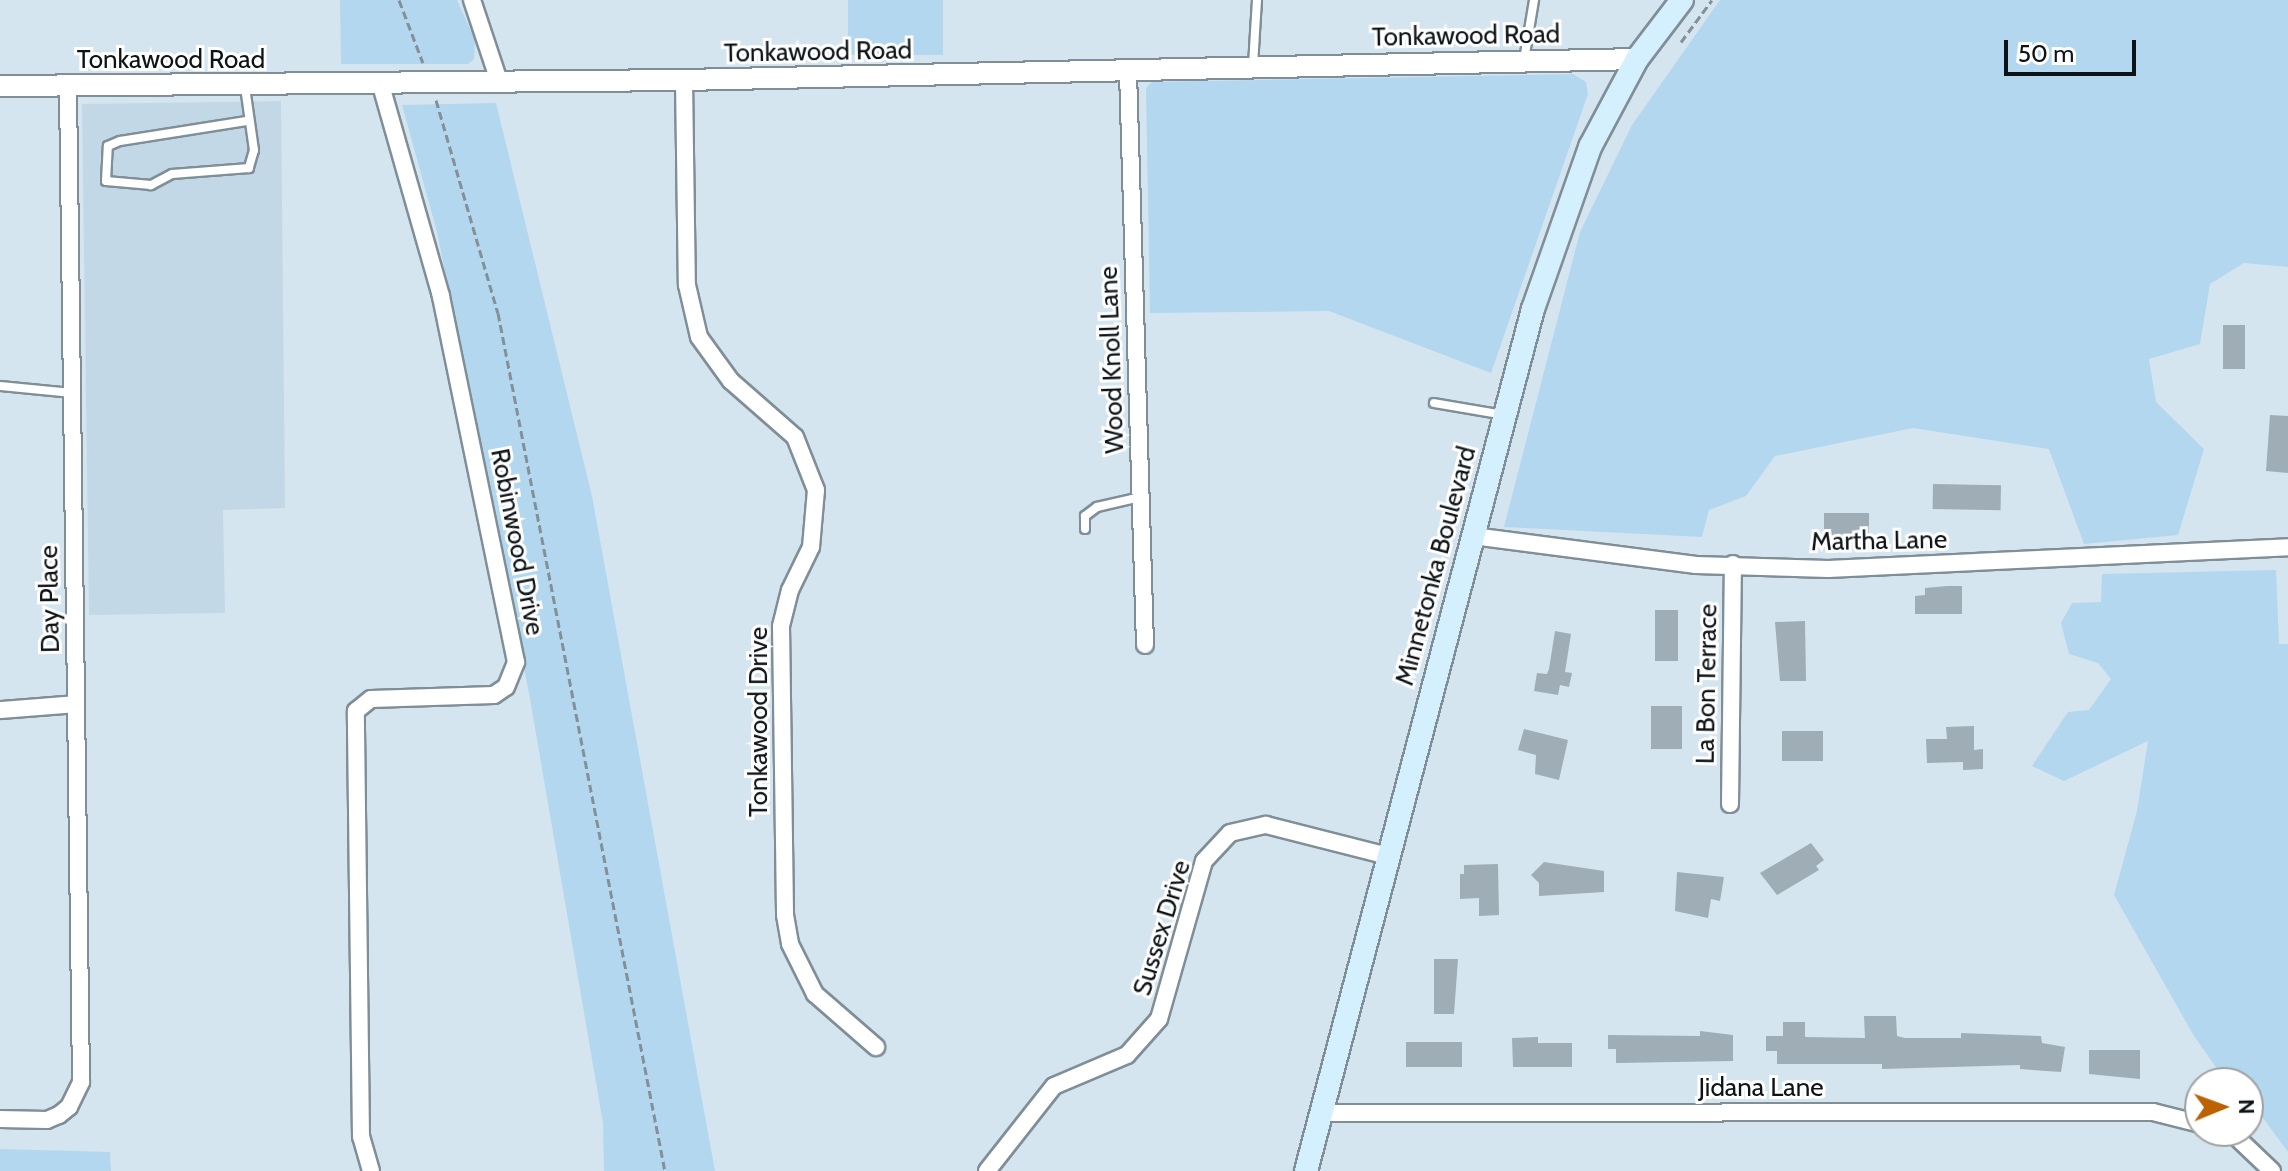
<!DOCTYPE html>
<style>
body{margin:0}
#map{position:relative;width:2288px;height:1171px;overflow:hidden;background:#d5e5ef;font-family:Cabin,sans-serif}
div>[style]{position:absolute}
.built>*{inset:0;background:#c2d8e6}
.green>*{inset:0;background:#b3d7ee;transform-origin:0 0}
.building>*{inset:0;background:#9eadb6;transform-origin:0 0}
.path>*{height:3px;margin-top:-1.5px;transform-origin:0;background:repeating-linear-gradient(90deg,#849097 0 8px,transparent 0 12px)}
.roads{filter:drop-shadow(2px 0 #808e97) drop-shadow(-2px 0 #808e97) drop-shadow(0 2px #808e97) drop-shadow(0 -2px #808e97)}
.service>*{height:8px;margin:-4px;padding:0 4px;transform-origin:4px;border-radius:4px;background:#fff}
.minor>*{height:16px;margin:-8px;padding:0 8px;transform-origin:8px;border-radius:8px;background:#fff}
.tertiary>*{height:20px;margin:-10px;padding:0 10px;transform-origin:10px;border-radius:10px;background:#fff}
.secondary>*{height:22px;margin:-11px;padding:0 11px;transform-origin:11px;border-radius:11px;background:#d4effe}
span{translate:-50% -50%;white-space:nowrap;text-align:center;line-height:1.15;-webkit-text-stroke:6px #fff;paint-order:stroke}
.street-label{font-size:26px;color:#0d1316}
.north{position:absolute;left:2184px;top:1067px;width:80px;height:80px;box-sizing:border-box;background:#fff;border:2px solid #9ea1a2;border-radius:50%;rotate:89deg;font-size:22px;font-weight:700;line-height:32px;text-align:center;color:#0d1316}
.north::after{content:'';display:block;margin:auto;width:28px;height:36px;background:#bc6203;clip-path:polygon(50% 0,100% 100%,50% 72%,0 100%)}
.scale{position:absolute;left:2004px;top:40px;width:132px;height:36px;box-sizing:border-box;border:4px solid #0d1316;border-top:0;padding-left:10px;font-size:24px;line-height:28px;white-space:nowrap;color:#0d1316;-webkit-text-stroke:6px #fff;paint-order:stroke}
</style>
<div id="map">
<div class="built">
<div style="clip-path:polygon(281px 101px,285px 508px,223px 510px,225px 613px,89px 615px,82px 104px)"></div>
</div>
<div class="green">
<div style="clip-path:polygon(340px 0,457px 0,475px 40px,474px 59px,468px 64px,341px 64px)"></div>
<div style="left:848px;top:0;width:95px;height:55px"></div>
<div style="clip-path:polygon(1720px 0,2288px 0,2288px 267px,2244px 263px,2210px 284px,2200px 344px,2149px 359px,2156px 402px,2204px 449px,2178px 535px,2084px 544px,2049px 449px,1913px 428px,1775px 456px,1746px 496px,1709px 510px,1702px 537px,1504px 527px,1580px 232px,1632px 125px)"></div>
<div style="clip-path:polygon(1573px 74px,1586px 82px,1588px 94px,1491px 373px,1329px 311px,1150px 313px,1146px 88px,1152px 82px)"></div>
<div style="clip-path:polygon(496px 103px,592px 496px,715px 1171px,604px 1171px,603px 1123px,529px 693px,437px 232px,402px 105px)"></div>
<div style="clip-path:polygon(2276px 570px,2279px 644px,2288px 644px,2288px 1152px,2263px 1118px,2248px 1113px,2248px 1083px,2227px 1083px,2194px 1036px,2114px 895px,2137px 811px,2148px 741px,2064px 781px,2032px 766px,2068px 712px,2089px 710px,2111px 679px,2098px 663px,2069px 654px,2061px 623px,2072px 603px,2101px 602px,2102px 574px)"></div>
<div style="clip-path:polygon(0 1149px,110px 1152px,111px 1171px,0 1171px)"></div>
</div>
<div class="building">
<div style="left:2223px;top:325px;width:22px;height:44px"></div>
<div style="clip-path:polygon(2270px 415px,2288px 416px,2288px 473px,2266px 471px)"></div>
<div style="left:1933px;top:484px;width:68px;height:25px;rotate:1deg"></div>
<div style="left:1824px;top:513px;width:45px;height:25px"></div>
<div style="clip-path:polygon(1947px 586px,1962px 586px,1962px 614px,1915px 614px,1915px 596px,1925px 595px,1925px 588px)"></div>
<div style="left:1655px;top:610px;width:23px;height:51px"></div>
<div style="clip-path:polygon(1805px 621px,1806px 681px,1780px 681px,1775px 622px)"></div>
<div style="clip-path:polygon(1555px 631px,1571px 634px,1565px 672px,1572px 673px,1569px 687px,1560px 685px,1558px 695px,1534px 691px,1537px 673px,1547px 674px,1549px 669px)"></div>
<div style="left:1651px;top:706px;width:31px;height:43px"></div>
<div style="clip-path:polygon(1974px 726px,1974px 750px,1983px 749px,1983px 769px,1963px 770px,1963px 762px,1927px 763px,1926px 739px,1947px 739px,1946px 727px)"></div>
<div style="clip-path:polygon(1524px 729px,1568px 740px,1559px 780px,1535px 774px,1536px 755px,1518px 750px)"></div>
<div style="left:1823px;top:731px;width:30px;height:41px;rotate:90deg"></div>
<div style="clip-path:polygon(1811px 843px,1824px 860px,1816px 866px,1819px 870px,1777px 895px,1760px 873px)"></div>
<div style="clip-path:polygon(1544px 862px,1604px 871px,1604px 892px,1539px 896px,1539px 883px,1531px 875px)"></div>
<div style="clip-path:polygon(1498px 864px,1499px 915px,1479px 916px,1479px 898px,1460px 899px,1460px 874px,1464px 874px,1464px 865px)"></div>
<div style="clip-path:polygon(1677px 872px,1724px 877px,1720px 901px,1711px 899px,1708px 918px,1675px 911px)"></div>
<div style="clip-path:polygon(1434px 959px,1458px 959px,1454px 1014px,1434px 1014px)"></div>
<div style="clip-path:polygon(1864px 1016px,1896px 1016px,1897px 1036px,1905px 1038px,1961px 1038px,1961px 1033px,2041px 1036px,2042px 1043px,2065px 1047px,2061px 1072px,2020px 1069px,2020px 1065px,1882px 1069px,1882px 1064px,1777px 1064px,1777px 1051px,1766px 1051px,1766px 1036px,1783px 1036px,1783px 1022px,1805px 1022px,1805px 1037px,1865px 1038px)"></div>
<div style="clip-path:polygon(1700px 1031px,1733px 1035px,1733px 1061px,1616px 1063px,1616px 1049px,1608px 1049px,1608px 1035px,1700px 1036px)"></div>
<div style="clip-path:polygon(1538px 1037px,1538px 1043px,1572px 1043px,1572px 1067px,1513px 1067px,1512px 1038px)"></div>
<div style="left:1462px;top:1042px;width:25px;height:56px;rotate:90deg"></div>
<div style="clip-path:polygon(2089px 1050px,2140px 1050px,2140px 1079px,2089px 1074px)"></div>
</div>
<div class="path">
<div style="left:399px;top:0;width:67px;rotate:69.1deg"></div>
<div style="left:1681px;top:42px;width:52px;rotate:-53.6deg"></div>
<div style="left:436px;top:100px;width:222px;rotate:73.8deg"></div>
<div style="left:498px;top:313px;width:874px;rotate:78.99deg"></div>
</div>
<div class="roads">
<div class="service">
<div style="left:1524px;top:60px;width:61px;rotate:-80.5deg"></div>
<div style="left:1253px;top:65px;width:65px;rotate:-86.5deg"></div>
<div style="left:245px;top:87px;width:64px;rotate:81.9deg"></div>
<div style="left:254px;top:150px;width:19px;rotate:106deg"></div>
<div style="left:249px;top:168px;width:77px;rotate:175.5deg"></div>
<div style="left:172px;top:174px;width:24px;rotate:152deg"></div>
<div style="left:151px;top:185px;width:45px;rotate:-174.9deg"></div>
<div style="left:106px;top:181px;width:35px;rotate:-87deg"></div>
<div style="left:108px;top:146px;width:13px;rotate:-23deg"></div>
<div style="left:120px;top:141px;width:128px;rotate:-9deg"></div>
<div style="left:0;top:386px;width:71px;rotate:5.6deg"></div>
<div style="left:1434px;top:403px;width:71px;rotate:9.7deg"></div>
<div style="left:1085px;top:529px;width:13px;rotate:-90deg"></div>
<div style="left:1085px;top:516px;width:15px;rotate:-37deg"></div>
<div style="left:1097px;top:507px;width:44px;rotate:-13.1deg"></div>
</div>
<div class="minor">
<div style="left:472px;top:0;width:85px;rotate:71.6deg"></div>
<div style="left:1128px;top:72px;width:573px;rotate:88.3deg"></div>
<div style="left:684px;top:80px;width:205px;rotate:89.2deg"></div>
<div style="left:687px;top:285px;width:53px;rotate:77deg"></div>
<div style="left:699px;top:337px;width:54px;rotate:54deg"></div>
<div style="left:731px;top:381px;width:85px;rotate:41.2deg"></div>
<div style="left:795px;top:437px;width:57px;rotate:68.4deg"></div>
<div style="left:816px;top:490px;width:57px;rotate:95deg"></div>
<div style="left:811px;top:547px;width:48px;rotate:116deg"></div>
<div style="left:790px;top:590px;width:37px;rotate:104deg"></div>
<div style="left:781px;top:626px;width:289px;rotate:89.2deg"></div>
<div style="left:785px;top:915px;width:29px;rotate:80deg"></div>
<div style="left:790px;top:944px;width:56px;rotate:63.4deg"></div>
<div style="left:815px;top:994px;width:81px;rotate:41deg"></div>
<div style="left:1473px;top:536px;width:225px;rotate:7.4deg"></div>
<div style="left:1696px;top:565px;width:132px;rotate:1.7deg"></div>
<div style="left:1828px;top:569px;width:461px;rotate:-2.7deg"></div>
<div style="left:0;top:710px;width:76px;rotate:-4.5deg"></div>
<div style="left:1730px;top:804px;width:240px;rotate:-89.3deg"></div>
<div style="left:1321px;top:1113px;width:832px;rotate:-0.07deg"></div>
<div style="left:2153px;top:1112px;width:49px;rotate:14.3deg"></div>
<div style="left:0;top:1119px;width:47px;rotate:1.2deg"></div>
<div style="left:47px;top:1120px;width:13px;rotate:-23deg"></div>
<div style="left:59px;top:1115px;width:13px;rotate:-39deg"></div>
<div style="left:69px;top:1107px;width:28px;rotate:-64deg"></div>
<div style="left:81px;top:1082px;width:995px;rotate:-90.75deg"></div>
<div style="left:2230px;top:1131px;width:58px;rotate:43.6deg"></div>
<div style="left:371px;top:1171px;width:35px;rotate:-106deg"></div>
<div style="left:361px;top:1137px;width:426px;rotate:-90.7deg"></div>
<div style="left:356px;top:711px;width:19px;rotate:-39deg"></div>
<div style="left:371px;top:699px;width:123px;rotate:-1.9deg"></div>
<div style="left:494px;top:695px;width:14px;rotate:-34deg"></div>
<div style="left:506px;top:687px;width:27px;rotate:-68deg"></div>
<div style="left:516px;top:662px;width:374px;rotate:-101.6deg"></div>
<div style="left:441px;top:296px;width:219px;rotate:-105.9deg"></div>
<div style="left:987px;top:1171px;width:108px;rotate:-51.8deg"></div>
<div style="left:1054px;top:1086px;width:79px;rotate:-23deg"></div>
<div style="left:1127px;top:1055px;width:48px;rotate:-48.4deg"></div>
<div style="left:1159px;top:1019px;width:164px;rotate:-74.1deg"></div>
<div style="left:1204px;top:861px;width:38px;rotate:-47deg"></div>
<div style="left:1230px;top:833px;width:37px;rotate:-13deg"></div>
<div style="left:1266px;top:825px;width:126px;rotate:14.3deg"></div>
</div>
<div class="tertiary">
<div style="left:0;top:86px;width:684px;rotate:-0.5deg"></div>
<div style="left:684px;top:80px;width:953px;rotate:-1.26deg"></div>
</div>
<div class="secondary">
<div style="left:1306px;top:1171px;width:891px;rotate:-75.25deg"></div>
<div style="left:1533px;top:309px;width:172px;rotate:-70.6deg"></div>
<div style="left:1590px;top:147px;width:100px;rotate:-61.9deg"></div>
<div style="left:1637px;top:59px;width:74px;rotate:-52.7deg"></div>
</div>
</div>
<div class="street-label">
<span style="left:1466px;top:36px;rotate:-1deg">Tonkawood Road</span>
<span style="left:818px;top:52px;rotate:-1deg">Tonkawood Road</span>
<span style="left:171px;top:60px">Tonkawood Road</span>
<span style="left:1112px;top:360px;rotate:-92deg">Wood Knoll Lane</span>
<span style="left:1879px;top:541px;rotate:-1deg">Martha Lane</span>
<span style="left:517px;top:542px;rotate:79deg">Robinwood Drive</span>
<span style="left:1436px;top:566px;rotate:-75deg">Minnetonka Boulevard</span>
<span style="left:50px;top:599px;rotate:-91deg">Day Place</span>
<span style="left:1707px;top:684px;rotate:-89deg">La Bon Terrace</span>
<span style="left:759px;top:722px;rotate:-90deg">Tonkawood Drive</span>
<span style="left:1162px;top:928px;rotate:-73deg">Sussex Drive</span>
<span style="left:1761px;top:1088px">Jidana Lane</span>
</div>
<div class="north">N</div>
<div class="scale">50 m</div>
</div>
